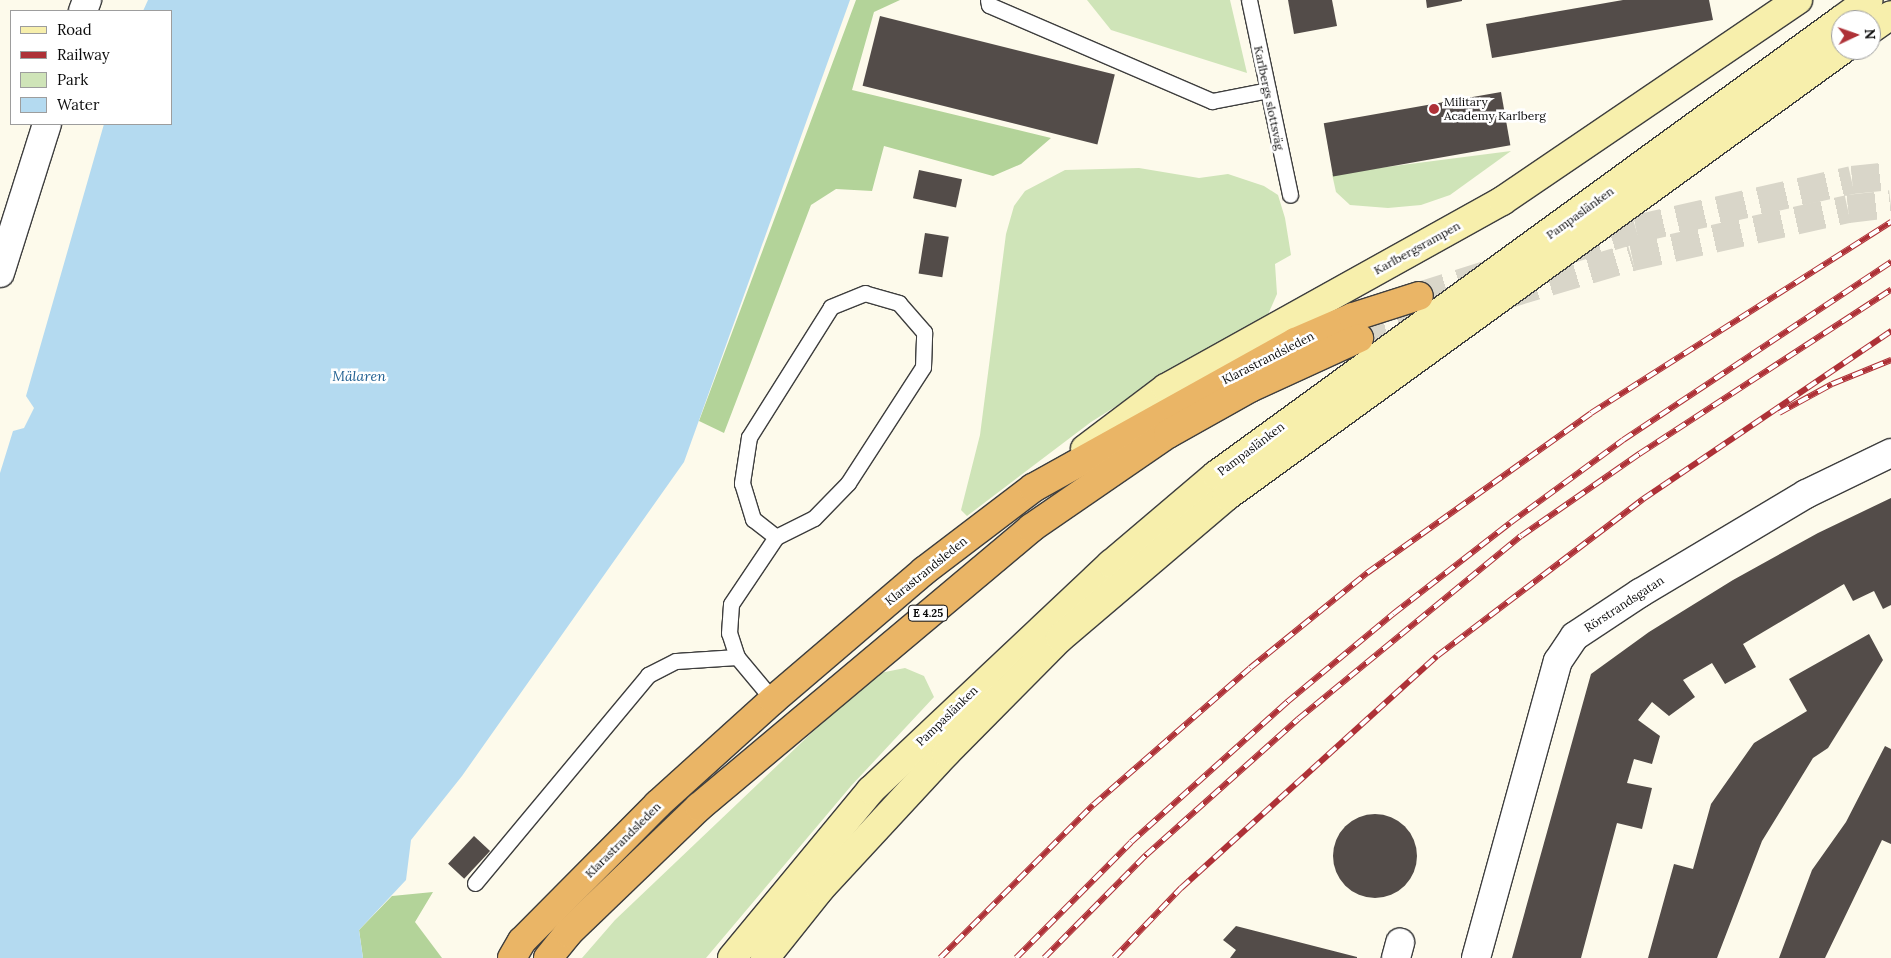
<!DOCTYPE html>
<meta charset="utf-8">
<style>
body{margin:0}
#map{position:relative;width:1891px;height:958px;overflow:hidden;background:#fdfaeb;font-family:Lora,serif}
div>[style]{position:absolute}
.green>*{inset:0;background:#cfe4b8}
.forest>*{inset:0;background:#b3d399}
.water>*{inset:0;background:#b4daf0}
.building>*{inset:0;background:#534c49;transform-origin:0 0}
.round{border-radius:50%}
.trunk-tunnel>*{height:28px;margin-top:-14px;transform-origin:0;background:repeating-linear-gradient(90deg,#d9d6c9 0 28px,transparent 0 42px)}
.roads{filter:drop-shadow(1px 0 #3e3e3e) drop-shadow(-1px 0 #3e3e3e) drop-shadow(0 1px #3e3e3e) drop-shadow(0 -1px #3e3e3e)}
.service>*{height:15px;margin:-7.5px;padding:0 7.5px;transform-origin:7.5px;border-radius:7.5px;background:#fff}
.minor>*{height:28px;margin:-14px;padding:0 14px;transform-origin:14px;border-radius:14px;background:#fff}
.secondary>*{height:28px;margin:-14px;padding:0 14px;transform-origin:14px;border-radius:14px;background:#f7efac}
.trunk>*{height:28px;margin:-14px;padding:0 14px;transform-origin:14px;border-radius:14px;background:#eab566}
.rail>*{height:5.5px;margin-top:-2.75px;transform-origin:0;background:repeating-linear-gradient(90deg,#fff 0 11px,#ae3137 0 22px);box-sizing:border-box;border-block:1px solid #ae3137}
.dots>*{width:14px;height:14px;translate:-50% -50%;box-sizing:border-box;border:2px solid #fff;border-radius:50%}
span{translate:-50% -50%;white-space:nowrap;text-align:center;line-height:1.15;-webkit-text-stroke:5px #fff;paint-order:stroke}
.shield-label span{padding:1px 4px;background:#fff;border:1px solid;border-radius:4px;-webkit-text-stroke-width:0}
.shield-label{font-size:11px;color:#0b0b0b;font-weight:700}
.street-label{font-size:12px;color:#0b0b0b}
.poi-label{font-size:12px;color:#0b0b0b}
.left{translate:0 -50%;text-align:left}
.water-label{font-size:14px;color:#216091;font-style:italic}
.legend{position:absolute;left:10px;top:10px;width:162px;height:115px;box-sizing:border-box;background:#fff;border:1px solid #9d9d9d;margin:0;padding:6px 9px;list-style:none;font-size:15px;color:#0b0b0b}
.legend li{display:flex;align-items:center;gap:10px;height:25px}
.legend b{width:25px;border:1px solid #9d9d9d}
.north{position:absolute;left:1831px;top:10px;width:50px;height:50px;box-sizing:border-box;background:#fff;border:1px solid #9d9d9d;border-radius:50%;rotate:87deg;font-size:14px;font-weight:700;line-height:20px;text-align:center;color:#0b0b0b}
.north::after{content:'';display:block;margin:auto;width:18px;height:22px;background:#ae3137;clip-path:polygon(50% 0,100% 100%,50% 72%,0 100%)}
</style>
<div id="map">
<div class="green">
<div style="clip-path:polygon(1087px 0,1230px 0,1247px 73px,1111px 30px)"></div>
<div style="clip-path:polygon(1511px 151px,1450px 195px,1421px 205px,1388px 208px,1350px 205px,1336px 192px,1332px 174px)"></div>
<div style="clip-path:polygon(1139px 168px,1199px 178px,1228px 174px,1264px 186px,1278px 195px,1285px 218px,1291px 255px,1275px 264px,1277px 294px,1266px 319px,1196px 356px,1091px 422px,967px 516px,961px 510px,980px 435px,1006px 234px,1014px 206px,1025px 191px,1065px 170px)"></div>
<div style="clip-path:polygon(905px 668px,924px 676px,934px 697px,851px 786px,706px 958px,582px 958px,615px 920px,843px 703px,880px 673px)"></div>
</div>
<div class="forest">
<div style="clip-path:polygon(856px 0,900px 0,874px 12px,852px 90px,1051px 138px,1021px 164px,993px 176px,884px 146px,872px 191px,836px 189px,811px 205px,724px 433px,699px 421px)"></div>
<div style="clip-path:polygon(433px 892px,415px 922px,442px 958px,363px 958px,359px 930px,392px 896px)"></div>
</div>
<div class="water">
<div style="clip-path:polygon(148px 0,850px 0,684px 462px,462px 776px,411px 840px,406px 880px,359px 930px,363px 958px,0 958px,0 473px,13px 431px,24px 428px,34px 408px,26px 396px,104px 124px,171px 124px,171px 11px,143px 11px)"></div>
</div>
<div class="building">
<div style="clip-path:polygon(1288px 0,1332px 0,1337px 26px,1294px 34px)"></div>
<div style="clip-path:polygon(1426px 0,1462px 0,1462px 1px,1427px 8px)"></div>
<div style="clip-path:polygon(1623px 0,1709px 0,1713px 20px,1492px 58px,1486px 24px)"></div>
<div style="left:880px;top:16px;width:242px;height:72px;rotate:14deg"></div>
<div style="left:1501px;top:92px;width:54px;height:180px;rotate:80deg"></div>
<div style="left:919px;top:170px;width:44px;height:29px;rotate:12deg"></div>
<div style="left:925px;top:233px;width:24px;height:41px;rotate:9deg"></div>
<div style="clip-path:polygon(1891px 498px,1891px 605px,1883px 609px,1874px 591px,1853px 601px,1844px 584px,1743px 644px,1756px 667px,1725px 684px,1712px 663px,1683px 680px,1695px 697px,1669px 716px,1652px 702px,1638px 720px,1660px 736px,1652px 764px,1634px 759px,1627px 783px,1652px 788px,1642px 829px,1617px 823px,1581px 958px,1512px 958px,1591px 674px,1649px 632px,1733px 580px,1818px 533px)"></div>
<div style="clip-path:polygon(1869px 634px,1883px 660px,1828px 748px,1813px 758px,1762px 841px,1717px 958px,1648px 958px,1674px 864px,1693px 869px,1711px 804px,1754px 743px,1807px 711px,1789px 679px)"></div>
<div style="clip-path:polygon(1885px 746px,1891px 749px,1891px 844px,1882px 840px,1825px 958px,1779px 958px,1812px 870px,1846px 822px)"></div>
<div class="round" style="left:1333px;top:814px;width:84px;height:84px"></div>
<div style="left:474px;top:836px;width:22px;height:38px;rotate:43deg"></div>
<div style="clip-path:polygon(1236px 926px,1357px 957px,1357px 958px,1230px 958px,1236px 950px,1223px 940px)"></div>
</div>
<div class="trunk-tunnel">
<div style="left:1571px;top:249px;width:68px;rotate:-17.1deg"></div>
<div style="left:1636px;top:229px;width:221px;rotate:-12.8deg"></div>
<div style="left:1852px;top:180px;width:39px;rotate:-6deg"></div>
<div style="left:1509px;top:294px;width:128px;rotate:-16.7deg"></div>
<div style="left:1632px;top:257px;width:221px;rotate:-12.5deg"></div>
<div style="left:1848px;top:209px;width:43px;rotate:-6.6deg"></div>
<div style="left:1419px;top:296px;width:73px;rotate:-17.4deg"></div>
<div style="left:1359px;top:338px;width:76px;rotate:-16deg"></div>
</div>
<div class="roads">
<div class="service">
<div style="left:988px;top:0;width:5px;rotate:79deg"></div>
<div style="left:989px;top:5px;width:243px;rotate:23.3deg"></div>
<div style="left:1212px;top:101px;width:57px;rotate:-11.1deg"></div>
<div style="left:1249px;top:0;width:199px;rotate:78.1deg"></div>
<div style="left:773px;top:700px;width:56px;rotate:-129.9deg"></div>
<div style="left:737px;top:657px;width:25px;rotate:-108deg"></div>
<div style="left:729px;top:633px;width:29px;rotate:-86deg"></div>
<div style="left:731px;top:604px;width:81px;rotate:-56.1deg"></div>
<div style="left:776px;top:537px;width:42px;rotate:-26.6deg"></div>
<div style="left:814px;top:518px;width:49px;rotate:-45.8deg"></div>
<div style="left:848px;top:483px;width:138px;rotate:-57.1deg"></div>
<div style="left:923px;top:367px;width:35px;rotate:-88deg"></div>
<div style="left:924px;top:332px;width:38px;rotate:-131deg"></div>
<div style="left:899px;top:303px;width:35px;rotate:-164deg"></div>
<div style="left:865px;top:293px;width:37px;rotate:158deg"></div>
<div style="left:831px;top:307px;width:154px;rotate:122.2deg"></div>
<div style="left:749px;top:437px;width:47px;rotate:98.7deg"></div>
<div style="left:742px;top:483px;width:38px;rotate:73deg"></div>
<div style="left:753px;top:519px;width:29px;rotate:38deg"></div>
<div style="left:475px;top:883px;width:271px;rotate:-50.2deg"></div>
<div style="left:648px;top:675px;width:31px;rotate:-27deg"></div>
<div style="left:676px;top:661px;width:61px;rotate:-3.8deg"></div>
</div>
<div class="minor">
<div style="left:83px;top:11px;width:12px;rotate:-70deg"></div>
<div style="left:0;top:273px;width:156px;rotate:-72.5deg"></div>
<div style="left:1396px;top:958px;width:16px;rotate:-75deg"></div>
<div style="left:1476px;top:958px;width:308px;rotate:-74.6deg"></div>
<div style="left:1558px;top:661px;width:30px;rotate:-56deg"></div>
<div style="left:1575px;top:636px;width:78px;rotate:-33.5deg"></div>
<div style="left:1640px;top:593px;width:193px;rotate:-30.8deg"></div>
<div style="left:1806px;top:494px;width:94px;rotate:-25.8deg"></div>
</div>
<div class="secondary">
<div style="left:1841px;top:20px;width:34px;rotate:-36deg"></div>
<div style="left:1871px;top:29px;width:24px;rotate:-35deg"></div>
<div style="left:1085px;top:449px;width:101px;rotate:-37deg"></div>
<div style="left:1166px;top:388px;width:385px;rotate:-29.1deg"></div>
<div style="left:1502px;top:201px;width:358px;rotate:-34.2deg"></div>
<div style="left:732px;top:958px;width:218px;rotate:-50.4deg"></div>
<div style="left:871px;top:790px;width:330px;rotate:-43.3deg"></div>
<div style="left:1111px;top:564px;width:138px;rotate:-40.3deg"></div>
<div style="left:1216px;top:475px;width:773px;rotate:-36.05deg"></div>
<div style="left:765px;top:958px;width:88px;rotate:-51.4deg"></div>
<div style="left:820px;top:889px;width:185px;rotate:-47.2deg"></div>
<div style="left:946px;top:753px;width:162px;rotate:-45.3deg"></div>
<div style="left:1060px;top:638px;width:219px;rotate:-40.4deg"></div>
<div style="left:1227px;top:496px;width:760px;rotate:-35.95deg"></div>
</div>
<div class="trunk">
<div style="left:512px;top:958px;width:20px;rotate:-60deg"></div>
<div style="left:522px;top:941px;width:193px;rotate:-45.2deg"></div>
<div style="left:658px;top:804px;width:155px;rotate:-42.1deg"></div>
<div style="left:773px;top:700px;width:199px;rotate:-40.5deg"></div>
<div style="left:924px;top:571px;width:137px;rotate:-37.3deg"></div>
<div style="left:1033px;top:488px;width:300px;rotate:-29.1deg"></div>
<div style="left:1295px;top:342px;width:63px;rotate:-23.3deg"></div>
<div style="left:1353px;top:317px;width:69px;rotate:-17.7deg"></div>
<div style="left:548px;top:958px;width:32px;rotate:-51deg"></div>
<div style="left:568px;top:933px;width:182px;rotate:-43.9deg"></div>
<div style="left:699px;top:807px;width:434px;rotate:-40deg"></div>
<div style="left:1031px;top:528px;width:166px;rotate:-34.5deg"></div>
<div style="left:1168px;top:434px;width:94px;rotate:-29.3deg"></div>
<div style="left:1250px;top:388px;width:120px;rotate:-24.6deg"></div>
</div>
</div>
<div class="rail">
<div style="left:1779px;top:413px;width:60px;rotate:-28.7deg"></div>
<div style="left:1832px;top:384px;width:64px;rotate:-22.1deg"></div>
<div style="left:940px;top:958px;width:216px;rotate:-45deg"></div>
<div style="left:1093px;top:805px;width:208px;rotate:-41.1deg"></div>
<div style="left:1250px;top:668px;width:151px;rotate:-39.1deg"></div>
<div style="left:1367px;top:573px;width:275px;rotate:-35.5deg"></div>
<div style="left:1591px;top:413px;width:356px;rotate:-32.5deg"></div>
<div style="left:1016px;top:958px;width:163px;rotate:-45.2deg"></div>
<div style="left:1131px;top:842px;width:210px;rotate:-41.9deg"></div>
<div style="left:1287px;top:702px;width:138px;rotate:-39.7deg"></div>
<div style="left:1393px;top:614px;width:148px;rotate:-37.9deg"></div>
<div style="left:1510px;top:523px;width:140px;rotate:-36.3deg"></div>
<div style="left:1623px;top:440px;width:322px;rotate:-33.6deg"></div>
<div style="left:1044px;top:958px;width:145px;rotate:-45.3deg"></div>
<div style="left:1146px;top:855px;width:204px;rotate:-41.8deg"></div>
<div style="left:1298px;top:719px;width:288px;rotate:-39.4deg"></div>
<div style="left:1521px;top:536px;width:144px;rotate:-34.8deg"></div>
<div style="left:1639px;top:454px;width:301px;rotate:-33.1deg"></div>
<div style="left:1114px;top:958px;width:97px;rotate:-46.3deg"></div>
<div style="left:1181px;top:888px;width:345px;rotate:-42.2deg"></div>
<div style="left:1437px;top:656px;width:259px;rotate:-37.3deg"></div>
<div style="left:1643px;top:499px;width:300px;rotate:-34.1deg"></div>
</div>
<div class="dots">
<div style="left:1434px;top:109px;background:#ae3137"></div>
</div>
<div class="shield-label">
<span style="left:928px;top:613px">E 4.25</span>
</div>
<div class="street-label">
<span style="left:1269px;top:98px;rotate:78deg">Karlbergs slottsväg</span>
<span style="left:1580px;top:213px;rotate:-36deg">Pampaslänken</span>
<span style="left:1417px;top:248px;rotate:-29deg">Karlbergsrampen</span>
<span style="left:1268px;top:358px;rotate:-27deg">Klarastrandsleden</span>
<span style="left:1251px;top:449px;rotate:-37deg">Pampaslänken</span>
<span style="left:926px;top:571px;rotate:-39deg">Klarastrandsleden</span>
<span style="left:1624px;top:604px;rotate:-33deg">Rörstrandsgatan</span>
<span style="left:947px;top:716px;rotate:-44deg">Pampaslänken</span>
<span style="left:623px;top:840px;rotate:-45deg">Klarastrandsleden</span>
</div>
<div class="poi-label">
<span class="left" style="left:1444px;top:109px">Military<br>Academy Karlberg</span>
</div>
<div class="water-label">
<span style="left:359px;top:376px">Mälaren</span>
</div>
<ul class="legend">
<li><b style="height:6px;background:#f7efac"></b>Road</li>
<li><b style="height:6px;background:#ae3137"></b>Railway</li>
<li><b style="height:14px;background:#cfe4b8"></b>Park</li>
<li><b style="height:14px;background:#b4daf0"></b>Water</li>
</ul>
<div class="north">N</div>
</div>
